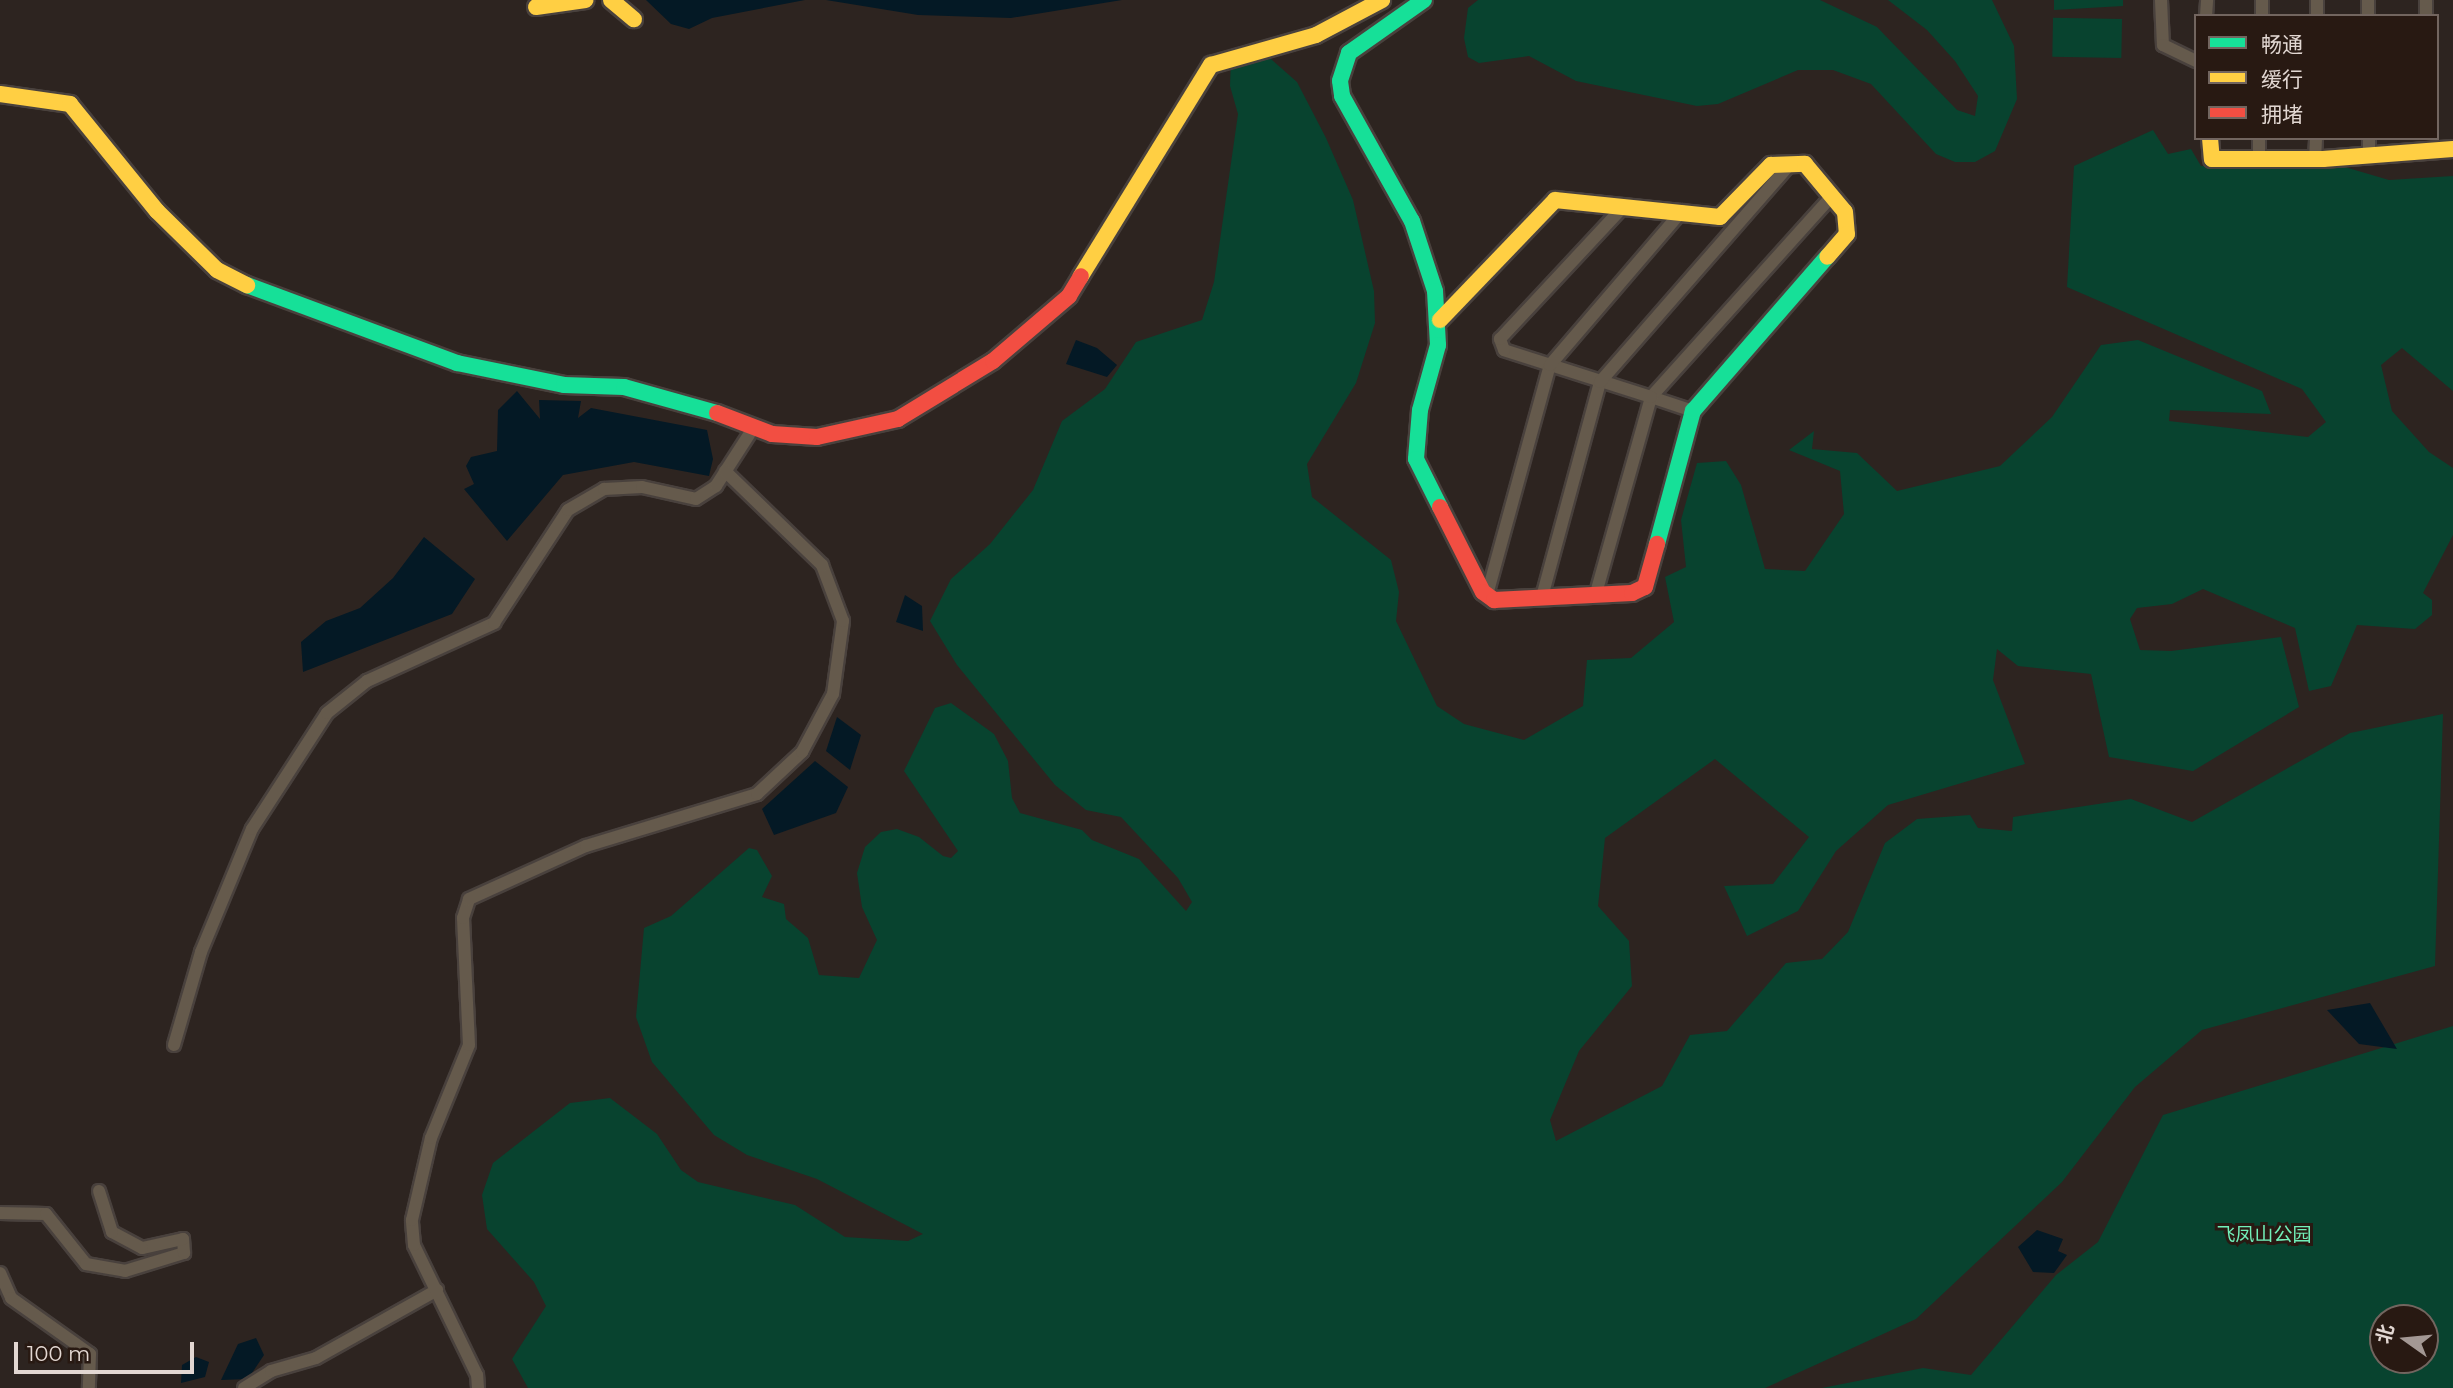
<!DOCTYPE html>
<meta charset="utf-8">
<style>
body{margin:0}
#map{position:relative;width:2453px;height:1388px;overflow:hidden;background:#2d2420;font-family:Montserrat,"Noto Sans SC",sans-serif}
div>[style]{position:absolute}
.green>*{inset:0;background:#08432f;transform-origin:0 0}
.water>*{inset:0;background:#041925}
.roads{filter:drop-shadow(2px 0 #49413d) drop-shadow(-2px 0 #49413d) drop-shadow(0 2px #49413d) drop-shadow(0 -2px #49413d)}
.street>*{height:12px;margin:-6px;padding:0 6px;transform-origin:6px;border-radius:6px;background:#655a4c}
.fast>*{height:16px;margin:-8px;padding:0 8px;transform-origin:8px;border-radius:8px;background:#16e098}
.slow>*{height:16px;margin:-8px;padding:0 8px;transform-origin:8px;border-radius:8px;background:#ffcf43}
.jam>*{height:16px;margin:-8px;padding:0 8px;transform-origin:8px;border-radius:8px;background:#f24e42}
span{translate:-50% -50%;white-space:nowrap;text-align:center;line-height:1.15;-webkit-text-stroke:6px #281912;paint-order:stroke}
.park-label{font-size:19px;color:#72efb9}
.legend{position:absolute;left:2194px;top:14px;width:245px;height:126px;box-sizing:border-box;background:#281912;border:2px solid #72655f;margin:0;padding:9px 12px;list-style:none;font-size:21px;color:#e2d7d2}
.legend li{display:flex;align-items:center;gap:14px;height:35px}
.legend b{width:35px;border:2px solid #72655f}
.north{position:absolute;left:2369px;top:1304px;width:70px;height:70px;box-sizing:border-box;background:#281912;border:2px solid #72655f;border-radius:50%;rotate:285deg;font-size:19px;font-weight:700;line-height:28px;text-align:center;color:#e2d7d2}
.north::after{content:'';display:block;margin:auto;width:24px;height:32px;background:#a39894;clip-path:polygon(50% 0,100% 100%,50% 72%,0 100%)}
.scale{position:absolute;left:14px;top:1342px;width:180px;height:32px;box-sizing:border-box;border:4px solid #e2d7d2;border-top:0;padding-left:9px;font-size:21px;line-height:24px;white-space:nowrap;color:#e2d7d2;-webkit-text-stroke:5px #281912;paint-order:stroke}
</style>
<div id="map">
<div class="green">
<div style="clip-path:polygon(1478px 0,1820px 0,1877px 27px,1957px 110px,1975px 116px,1978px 96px,1955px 61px,1927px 30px,1888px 0,1992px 0,2014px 46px,2017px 99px,1995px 151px,1975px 162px,1955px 162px,1936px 154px,1871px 84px,1833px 70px,1798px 70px,1718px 104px,1697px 106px,1576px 81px,1529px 56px,1479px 63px,1468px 57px,1464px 38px,1468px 8px)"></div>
<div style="clip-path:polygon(2054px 0,2123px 0,2123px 6px,2054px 10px)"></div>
<div style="left:2122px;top:19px;width:39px;height:69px;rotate:91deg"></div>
<div style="clip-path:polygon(1255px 45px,1297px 82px,1326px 138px,1353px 200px,1374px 291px,1375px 323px,1356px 383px,1307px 464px,1312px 497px,1391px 560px,1399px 592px,1396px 621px,1437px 706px,1464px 724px,1524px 740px,1583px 706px,1587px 660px,1631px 658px,1674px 622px,1665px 577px,1686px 567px,1681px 520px,1697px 463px,1726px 461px,1741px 485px,1765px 569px,1805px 571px,1844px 514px,1840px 471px,1789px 450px,1814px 431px,1812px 449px,1857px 453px,1897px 491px,2000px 466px,2052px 417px,2101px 345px,2138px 340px,2262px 391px,2271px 414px,2170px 410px,2169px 421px,2308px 437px,2326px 422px,2302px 389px,2067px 287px,2074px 166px,2153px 130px,2168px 154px,2191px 149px,2201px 166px,2338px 165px,2389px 180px,2453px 176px,2453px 391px,2402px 348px,2381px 365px,2392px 411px,2429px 452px,2453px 468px,2453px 535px,2423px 593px,2432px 600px,2432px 615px,2415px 629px,2357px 625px,2331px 686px,2309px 691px,2295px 628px,2203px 589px,2172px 604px,2137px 608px,2130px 619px,2140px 650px,2171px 651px,2281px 637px,2299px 707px,2193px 771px,2109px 757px,2091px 674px,2018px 666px,1997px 649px,1993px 680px,2025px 764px,1888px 805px,1836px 851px,1798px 911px,1747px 936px,1724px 886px,1773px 884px,1809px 837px,1715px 759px,1605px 838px,1598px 906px,1629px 941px,1632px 986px,1579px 1051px,1550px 1120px,1556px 1141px,1662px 1086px,1690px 1035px,1727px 1031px,1786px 963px,1822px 959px,1848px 932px,1885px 843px,1917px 819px,1970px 815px,1978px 828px,2012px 831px,2013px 817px,2131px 799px,2192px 822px,2350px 733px,2443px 714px,2435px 966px,2202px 1030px,2135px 1087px,2062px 1182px,1916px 1319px,1765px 1388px,528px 1388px,512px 1359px,546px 1306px,534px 1282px,487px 1229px,482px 1195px,493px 1163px,570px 1103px,610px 1098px,657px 1134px,681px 1170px,698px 1182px,795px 1205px,845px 1237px,908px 1241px,923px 1234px,817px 1179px,747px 1155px,714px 1135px,652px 1062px,636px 1017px,644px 928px,671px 916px,749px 848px,757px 850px,772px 876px,762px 897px,784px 904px,786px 919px,808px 938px,819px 975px,859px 978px,877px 940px,862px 907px,857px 873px,865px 847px,881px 832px,897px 829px,919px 837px,943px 856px,951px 858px,958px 851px,904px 771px,935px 708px,951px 703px,994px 734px,1008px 761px,1012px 798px,1020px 813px,1082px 830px,1092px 840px,1139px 859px,1186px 911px,1192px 902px,1178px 878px,1121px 817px,1086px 810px,1055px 785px,957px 665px,930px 621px,951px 579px,990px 544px,1033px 490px,1062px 421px,1105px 389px,1136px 342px,1202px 320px,1214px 282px,1238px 114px,1230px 86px,1231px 57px)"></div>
<div style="clip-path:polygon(evenodd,2453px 1026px,2453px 1388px,1822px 1388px,1923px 1368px,1971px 1375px,2056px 1275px,2098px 1242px,2163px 1115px,2453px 1026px,2383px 1318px,2425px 1318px,2425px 1360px,2383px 1360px,2383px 1318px)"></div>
</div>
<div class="water">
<div style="clip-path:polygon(646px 0,805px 0,712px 18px,689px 29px,671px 24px)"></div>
<div style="clip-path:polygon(826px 0,1122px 0,1011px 18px,918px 15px)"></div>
<div style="clip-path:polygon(1076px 340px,1097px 348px,1117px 365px,1107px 377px,1066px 364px)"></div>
<div style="clip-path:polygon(517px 391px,540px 419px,539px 400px,581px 401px,578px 418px,591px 408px,707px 430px,713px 459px,709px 476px,634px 462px,563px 475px,507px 541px,464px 489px,474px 484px,466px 466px,471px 457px,497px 451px,498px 410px)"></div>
<div style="clip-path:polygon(424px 537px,475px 579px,452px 614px,303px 672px,301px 642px,326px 621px,360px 608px,393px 578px)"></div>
<div style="clip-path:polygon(905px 595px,922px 606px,923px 631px,896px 622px)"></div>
<div style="clip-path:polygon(837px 717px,861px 735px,850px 770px,826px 751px)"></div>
<div style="clip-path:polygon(815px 761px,848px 787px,836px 813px,774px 835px,762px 809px)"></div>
<div style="clip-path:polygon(2370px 1003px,2397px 1049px,2359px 1044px,2327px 1010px)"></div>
<div style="clip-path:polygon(2037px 1230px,2063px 1239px,2058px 1251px,2067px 1255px,2054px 1273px,2033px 1272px,2018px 1247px)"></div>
<div style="clip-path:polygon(256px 1338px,264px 1355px,248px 1379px,221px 1380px,238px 1344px)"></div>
<div style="clip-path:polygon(196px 1357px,209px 1362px,205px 1377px,181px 1383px,182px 1365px)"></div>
</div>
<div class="roads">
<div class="street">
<div style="left:2161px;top:0;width:45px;rotate:87.5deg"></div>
<div style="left:2163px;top:45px;width:37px;rotate:26deg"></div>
<div style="left:2368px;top:0;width:16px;rotate:90deg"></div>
<div style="left:2206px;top:16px;width:16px;rotate:-86deg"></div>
<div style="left:2262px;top:16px;width:16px;rotate:-90deg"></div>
<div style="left:2317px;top:16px;width:16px;rotate:-90deg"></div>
<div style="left:2426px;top:16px;width:16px;rotate:-90deg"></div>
<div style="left:2369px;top:138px;width:17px;rotate:90deg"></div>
<div style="left:2259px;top:159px;width:21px;rotate:-90deg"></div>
<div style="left:2315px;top:159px;width:21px;rotate:-87deg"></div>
<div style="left:1693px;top:411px;width:44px;rotate:-161.6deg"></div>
<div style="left:1651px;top:397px;width:270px;rotate:-48deg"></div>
<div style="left:1596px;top:593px;width:204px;rotate:-74.3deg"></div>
<div style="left:1651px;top:397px;width:154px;rotate:-162.3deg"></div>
<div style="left:1504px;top:350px;width:12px;rotate:-110deg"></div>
<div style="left:1500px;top:339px;width:182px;rotate:-47deg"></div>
<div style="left:1487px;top:595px;width:238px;rotate:-74.7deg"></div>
<div style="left:1550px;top:365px;width:203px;rotate:-49.4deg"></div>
<div style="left:1542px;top:597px;width:223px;rotate:-74.9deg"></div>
<div style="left:1600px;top:382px;width:291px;rotate:-48.9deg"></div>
<div style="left:174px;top:1045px;width:97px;rotate:-73.8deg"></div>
<div style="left:201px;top:952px;width:133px;rotate:-67.5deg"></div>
<div style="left:252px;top:829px;width:138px;rotate:-57.1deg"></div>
<div style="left:327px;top:713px;width:51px;rotate:-38.7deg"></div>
<div style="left:367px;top:681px;width:140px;rotate:-24.5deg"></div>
<div style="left:494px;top:623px;width:135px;rotate:-56.8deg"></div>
<div style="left:568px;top:510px;width:42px;rotate:-30.3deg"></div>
<div style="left:604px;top:489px;width:38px;rotate:-3deg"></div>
<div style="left:642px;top:487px;width:55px;rotate:12.5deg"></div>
<div style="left:696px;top:499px;width:24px;rotate:-33deg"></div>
<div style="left:716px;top:486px;width:70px;rotate:-57.2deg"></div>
<div style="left:0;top:1213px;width:46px;rotate:1.2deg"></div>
<div style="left:46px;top:1214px;width:64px;rotate:51.3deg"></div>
<div style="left:86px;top:1264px;width:40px;rotate:10deg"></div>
<div style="left:125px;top:1271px;width:62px;rotate:-17deg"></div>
<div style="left:184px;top:1253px;width:14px;rotate:-94deg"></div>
<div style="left:183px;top:1239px;width:42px;rotate:167.6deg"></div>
<div style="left:142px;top:1248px;width:34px;rotate:-152deg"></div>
<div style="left:112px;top:1232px;width:43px;rotate:-107.6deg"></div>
<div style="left:0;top:1273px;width:27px;rotate:66deg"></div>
<div style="left:11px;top:1298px;width:97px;rotate:35.3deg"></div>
<div style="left:90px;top:1354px;width:34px;rotate:92deg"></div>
<div style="left:244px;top:1388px;width:32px;rotate:-32deg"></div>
<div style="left:271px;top:1371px;width:47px;rotate:-16.1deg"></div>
<div style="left:316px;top:1358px;width:139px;rotate:-29.3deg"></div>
<div style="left:478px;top:1388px;width:13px;rotate:-94deg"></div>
<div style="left:477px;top:1375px;width:144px;rotate:-115.9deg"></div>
<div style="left:414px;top:1245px;width:25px;rotate:-95deg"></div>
<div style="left:412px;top:1220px;width:84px;rotate:-77deg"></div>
<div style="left:431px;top:1138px;width:100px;rotate:-67.8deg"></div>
<div style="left:469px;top:1045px;width:127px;rotate:-92.7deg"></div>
<div style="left:463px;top:918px;width:20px;rotate:-72deg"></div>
<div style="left:469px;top:899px;width:128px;rotate:-24.4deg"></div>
<div style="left:586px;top:846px;width:179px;rotate:-16.9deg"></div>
<div style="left:757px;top:794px;width:62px;rotate:-43deg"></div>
<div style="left:802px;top:752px;width:66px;rotate:-61.9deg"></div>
<div style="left:833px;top:694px;width:74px;rotate:-82.2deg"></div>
<div style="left:843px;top:621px;width:60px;rotate:-110.6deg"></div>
<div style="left:822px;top:565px;width:135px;rotate:-135.9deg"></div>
</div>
<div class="fast">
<div style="left:1424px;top:0;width:92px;rotate:144.8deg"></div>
<div style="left:1349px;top:53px;width:29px;rotate:108deg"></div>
<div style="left:1340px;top:81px;width:15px;rotate:82deg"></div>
<div style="left:1342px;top:96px;width:143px;rotate:60.8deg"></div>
<div style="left:1412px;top:221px;width:74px;rotate:71.8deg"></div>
<div style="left:1435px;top:291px;width:54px;rotate:86.8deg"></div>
<div style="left:1438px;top:345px;width:67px;rotate:105.5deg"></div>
<div style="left:1420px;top:410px;width:49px;rotate:94.7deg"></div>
<div style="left:1416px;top:459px;width:54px;rotate:63.4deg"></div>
<div style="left:247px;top:285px;width:224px;rotate:20.4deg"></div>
<div style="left:457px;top:363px;width:109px;rotate:11.6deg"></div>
<div style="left:564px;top:385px;width:60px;rotate:1.9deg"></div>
<div style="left:624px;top:387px;width:97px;rotate:15.6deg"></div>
<div style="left:1657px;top:544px;width:138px;rotate:-74.9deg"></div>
<div style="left:1693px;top:411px;width:204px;rotate:-49deg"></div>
</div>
<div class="slow">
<div style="left:611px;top:0;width:30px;rotate:40deg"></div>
<div style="left:536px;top:7px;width:50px;rotate:-8deg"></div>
<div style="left:0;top:94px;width:71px;rotate:8.1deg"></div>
<div style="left:70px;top:104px;width:138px;rotate:50.9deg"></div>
<div style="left:157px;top:211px;width:84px;rotate:44.5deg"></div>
<div style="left:217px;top:270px;width:34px;rotate:27deg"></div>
<div style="left:2210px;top:138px;width:21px;rotate:85deg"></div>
<div style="left:2212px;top:159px;width:111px"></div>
<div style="left:2323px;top:159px;width:130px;rotate:-4.4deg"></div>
<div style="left:1081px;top:276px;width:248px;rotate:-58.4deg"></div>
<div style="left:1211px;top:65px;width:109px;rotate:-15.9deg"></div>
<div style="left:1316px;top:35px;width:75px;rotate:-27.9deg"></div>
<div style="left:1440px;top:320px;width:166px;rotate:-46.2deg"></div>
<div style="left:1555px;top:200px;width:166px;rotate:5.9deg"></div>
<div style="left:1720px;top:217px;width:73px;rotate:-45.6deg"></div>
<div style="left:1771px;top:165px;width:34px;rotate:-2deg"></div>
<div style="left:1805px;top:164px;width:62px;rotate:50.2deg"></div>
<div style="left:1845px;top:212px;width:22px;rotate:85deg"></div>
<div style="left:1847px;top:234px;width:30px;rotate:131deg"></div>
</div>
<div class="jam">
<div style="left:717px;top:413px;width:59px;rotate:20.9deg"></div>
<div style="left:772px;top:434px;width:45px;rotate:3.8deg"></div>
<div style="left:817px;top:437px;width:83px;rotate:-12.5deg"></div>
<div style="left:898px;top:419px;width:111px;rotate:-31.4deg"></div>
<div style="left:993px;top:361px;width:100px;rotate:-40.5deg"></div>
<div style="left:1069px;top:296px;width:23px;rotate:-59deg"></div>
<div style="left:1440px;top:507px;width:95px;rotate:63.2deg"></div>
<div style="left:1483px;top:592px;width:14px;rotate:36deg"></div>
<div style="left:1494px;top:600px;width:138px;rotate:-2.9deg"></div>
<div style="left:1632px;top:593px;width:14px;rotate:-25deg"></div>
<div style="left:1645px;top:587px;width:45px;rotate:-74.4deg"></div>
</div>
</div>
<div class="park-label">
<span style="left:2264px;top:1235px">飞凤山公园</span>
</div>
<ul class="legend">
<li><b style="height:9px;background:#16e098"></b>畅通</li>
<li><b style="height:9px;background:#ffcf43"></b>缓行</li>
<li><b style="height:9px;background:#f24e42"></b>拥堵</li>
</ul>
<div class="north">北</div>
<div class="scale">100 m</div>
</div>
